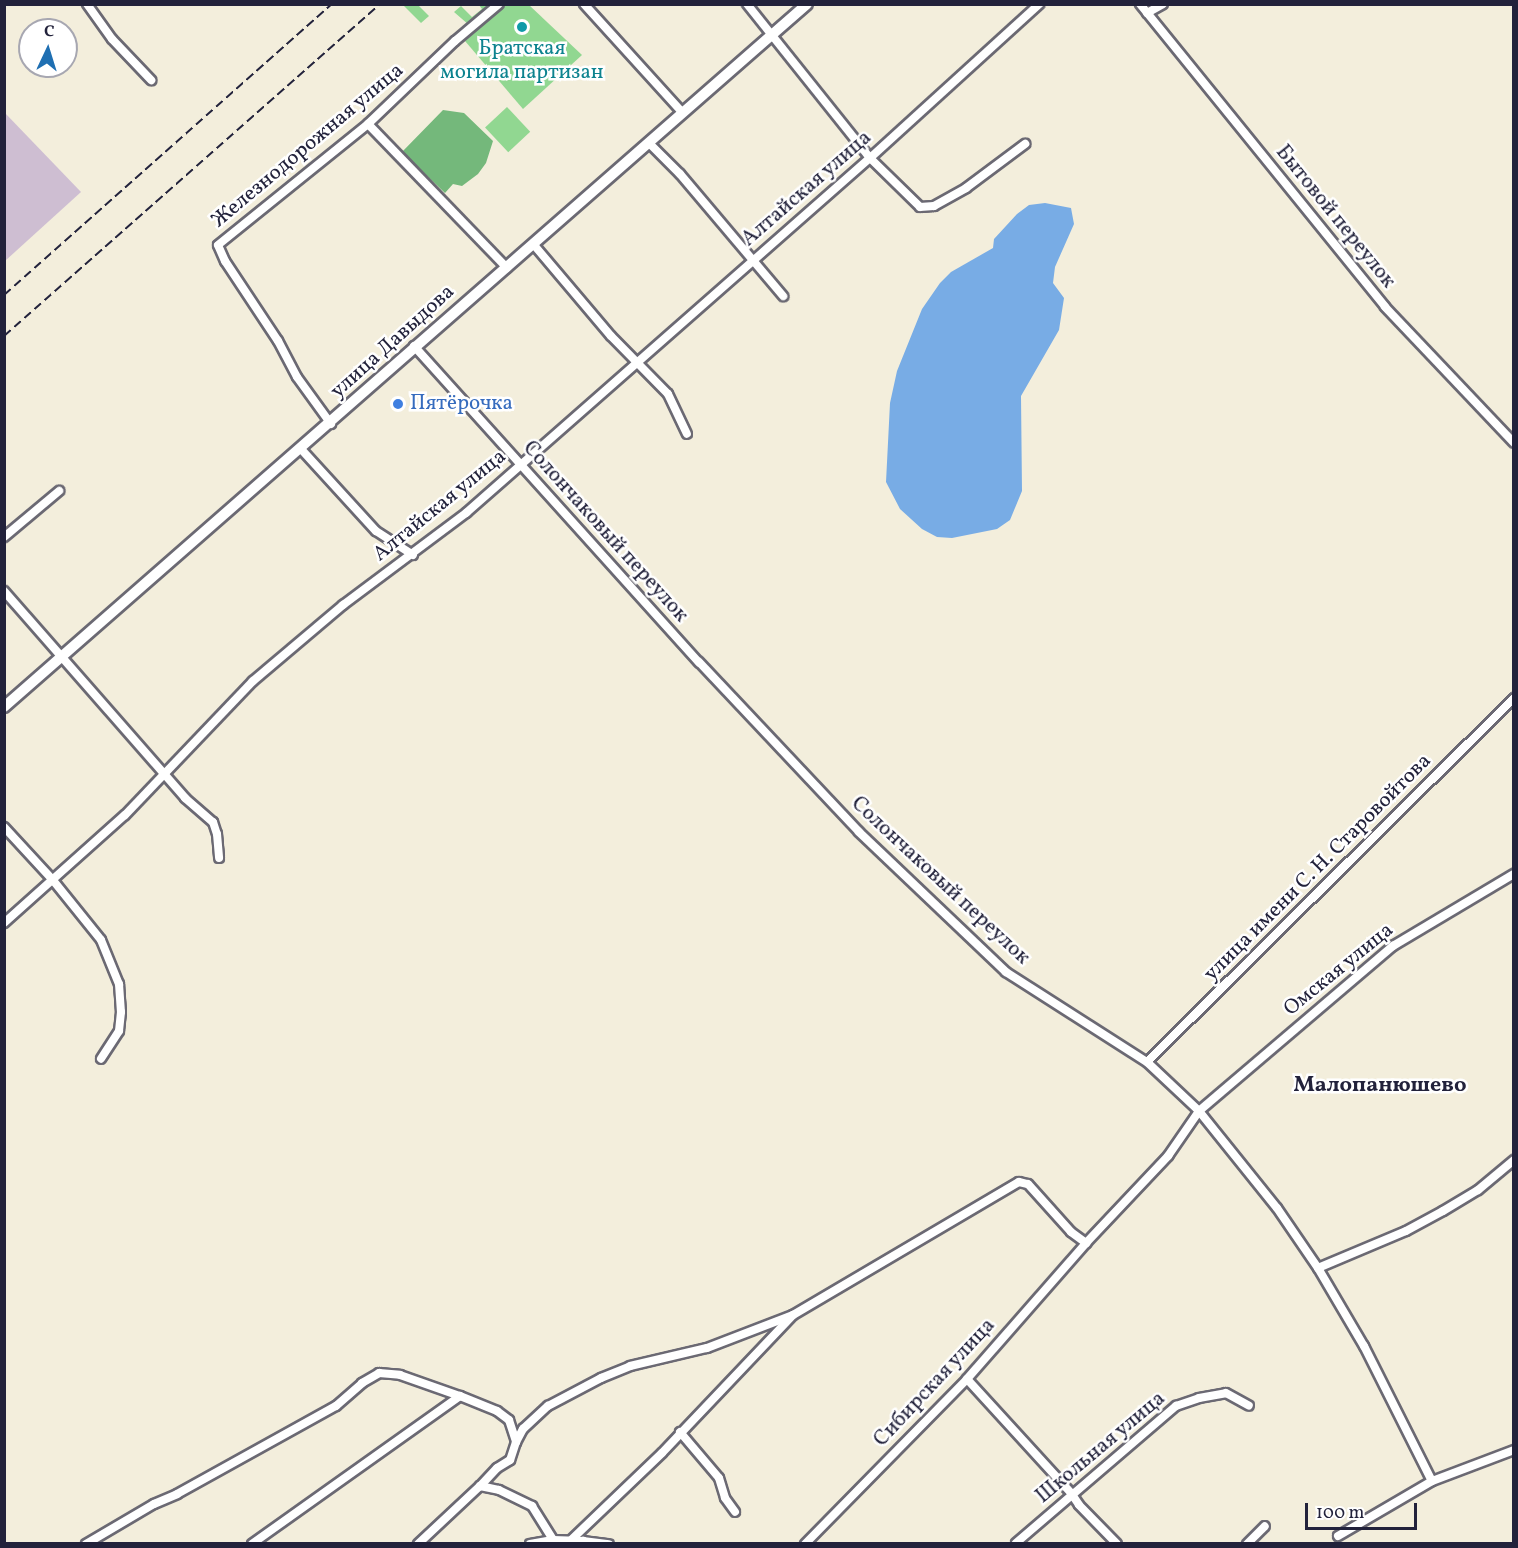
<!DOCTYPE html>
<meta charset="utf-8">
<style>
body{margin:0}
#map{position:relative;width:1518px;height:1548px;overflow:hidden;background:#f3eedc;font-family:Vollkorn,serif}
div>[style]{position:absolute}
.industrial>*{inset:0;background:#cebed2}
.green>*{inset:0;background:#91d791;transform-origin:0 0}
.forest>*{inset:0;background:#74b87b}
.water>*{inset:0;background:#78ace5}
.roads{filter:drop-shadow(2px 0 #6b6973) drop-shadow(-2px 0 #6b6973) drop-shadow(0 2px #6b6973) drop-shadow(0 -2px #6b6973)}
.minor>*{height:8px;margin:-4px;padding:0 4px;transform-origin:4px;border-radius:4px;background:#fff}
.secondary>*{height:10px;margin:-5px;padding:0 5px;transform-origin:5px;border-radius:5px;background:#fff}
.rail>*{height:2px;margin-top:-1px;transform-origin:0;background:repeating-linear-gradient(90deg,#22223b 0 9px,transparent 0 13.5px)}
.dots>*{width:16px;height:16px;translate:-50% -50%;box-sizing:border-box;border:3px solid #fff;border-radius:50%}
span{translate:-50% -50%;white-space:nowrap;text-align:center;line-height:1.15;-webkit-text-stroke:5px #fff;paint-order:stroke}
.culture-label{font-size:21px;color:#0d838f}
.street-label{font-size:21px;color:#22223b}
.shop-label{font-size:21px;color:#366cbe}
.left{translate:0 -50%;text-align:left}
.neighbourhood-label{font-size:22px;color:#22223b;font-weight:700}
.frame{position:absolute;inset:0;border:6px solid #22223b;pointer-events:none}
.north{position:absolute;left:18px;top:18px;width:60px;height:60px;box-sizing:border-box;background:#fff;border:2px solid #a7a7b1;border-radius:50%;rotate:4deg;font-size:16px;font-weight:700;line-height:24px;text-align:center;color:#22223b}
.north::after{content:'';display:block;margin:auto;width:21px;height:27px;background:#1f6fb2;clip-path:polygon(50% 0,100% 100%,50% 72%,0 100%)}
.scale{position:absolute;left:1305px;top:1503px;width:112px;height:27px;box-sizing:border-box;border:3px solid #22223b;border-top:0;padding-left:8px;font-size:18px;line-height:21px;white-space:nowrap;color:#22223b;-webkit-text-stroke:4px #fff;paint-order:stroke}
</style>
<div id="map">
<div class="industrial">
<div style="clip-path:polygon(5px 113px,81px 192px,5px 261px,4px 261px)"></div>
</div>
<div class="green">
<div style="clip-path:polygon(406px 5px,418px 5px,429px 16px,421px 23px,404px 6px)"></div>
<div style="clip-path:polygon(479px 5px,493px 5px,469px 25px,454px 12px,461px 6px,472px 17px,482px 9px)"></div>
<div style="clip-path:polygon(505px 5px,529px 5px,582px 55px,523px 109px,465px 41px)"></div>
<div style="left:507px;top:107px;width:34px;height:30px;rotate:47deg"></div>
</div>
<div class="forest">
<div style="clip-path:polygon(443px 110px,464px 113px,493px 141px,486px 163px,478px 174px,462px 186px,453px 184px,445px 193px,402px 152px)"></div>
</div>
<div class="water">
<div style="clip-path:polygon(1045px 203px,1071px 208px,1074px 224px,1055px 267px,1053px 283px,1064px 298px,1059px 330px,1021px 396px,1022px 491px,1010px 520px,997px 529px,952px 538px,937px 537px,922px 529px,900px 509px,886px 482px,890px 403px,897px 371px,922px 309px,940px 283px,951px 272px,993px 248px,994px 239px,1017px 214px,1029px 205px)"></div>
</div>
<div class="roads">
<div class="minor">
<div style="left:87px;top:4px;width:43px;rotate:54.5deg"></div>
<div style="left:112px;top:39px;width:57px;rotate:46.4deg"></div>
<div style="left:584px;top:4px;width:147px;rotate:47.8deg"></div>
<div style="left:747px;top:4px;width:197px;rotate:51.4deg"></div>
<div style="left:870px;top:158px;width:70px;rotate:44.4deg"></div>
<div style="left:920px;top:207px;width:14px;rotate:-4deg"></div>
<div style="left:934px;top:206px;width:37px;rotate:-29deg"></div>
<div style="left:966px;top:188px;width:74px;rotate:-36.7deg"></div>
<div style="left:1140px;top:4px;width:390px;rotate:51deg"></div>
<div style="left:1385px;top:307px;width:187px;rotate:46.5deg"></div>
<div style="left:1147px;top:13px;width:18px;rotate:-29deg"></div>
<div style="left:368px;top:124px;width:200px;rotate:46deg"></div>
<div style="left:649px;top:143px;width:44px;rotate:45deg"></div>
<div style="left:680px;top:174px;width:160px;rotate:49.8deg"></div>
<div style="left:534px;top:245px;width:119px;rotate:49.8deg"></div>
<div style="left:611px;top:336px;width:81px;rotate:45.5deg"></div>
<div style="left:668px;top:394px;width:44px;rotate:64.6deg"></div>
<div style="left:414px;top:346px;width:426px;rotate:48deg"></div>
<div style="left:699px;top:662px;width:233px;rotate:46.7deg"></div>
<div style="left:859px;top:832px;width:203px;rotate:43.6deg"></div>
<div style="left:1006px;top:972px;width:167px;rotate:32.6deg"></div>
<div style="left:1147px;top:1062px;width:71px;rotate:43.3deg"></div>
<div style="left:1199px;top:1111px;width:124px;rotate:51.2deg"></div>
<div style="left:1277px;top:1208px;width:73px;rotate:55.7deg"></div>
<div style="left:1318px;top:1268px;width:91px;rotate:59.5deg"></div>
<div style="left:1364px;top:1346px;width:151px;rotate:63.3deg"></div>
<div style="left:331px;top:424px;width:58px;rotate:-125.9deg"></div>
<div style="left:297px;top:377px;width:41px;rotate:-117.8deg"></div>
<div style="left:278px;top:341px;width:96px;rotate:-123.5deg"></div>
<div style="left:225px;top:261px;width:17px;rotate:-114deg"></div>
<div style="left:218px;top:245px;width:193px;rotate:-38.9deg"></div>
<div style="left:368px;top:124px;width:120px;rotate:-43.7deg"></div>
<div style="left:455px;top:41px;width:57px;rotate:-40.1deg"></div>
<div style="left:301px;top:449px;width:111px;rotate:47.6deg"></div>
<div style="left:376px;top:531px;width:44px;rotate:33deg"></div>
<div style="left:4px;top:537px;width:72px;rotate:-39.9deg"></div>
<div style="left:4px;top:591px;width:275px;rotate:48.8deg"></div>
<div style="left:185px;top:798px;width:37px;rotate:41deg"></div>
<div style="left:213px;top:822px;width:13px;rotate:72deg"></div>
<div style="left:217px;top:834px;width:24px;rotate:85deg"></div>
<div style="left:4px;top:827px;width:71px;rotate:47.3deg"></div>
<div style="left:52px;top:879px;width:78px;rotate:51.2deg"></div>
<div style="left:101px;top:940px;width:48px;rotate:67.8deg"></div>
<div style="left:119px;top:984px;width:28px;rotate:86deg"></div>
<div style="left:121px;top:1012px;width:19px;rotate:96deg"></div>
<div style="left:119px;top:1031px;width:33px;rotate:123deg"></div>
<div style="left:4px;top:923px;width:162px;rotate:-41.8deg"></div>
<div style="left:125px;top:815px;width:185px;rotate:-46.3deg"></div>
<div style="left:253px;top:681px;width:118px;rotate:-40.2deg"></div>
<div style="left:343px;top:605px;width:154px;rotate:-36.8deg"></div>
<div style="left:466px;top:513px;width:538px;rotate:-41.31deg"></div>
<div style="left:870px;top:158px;width:229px;rotate:-42.3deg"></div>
<div style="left:1147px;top:1062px;width:517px;rotate:-44.76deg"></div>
<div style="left:1318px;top:1268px;width:95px;rotate:-22.8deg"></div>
<div style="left:1406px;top:1231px;width:42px;rotate:-28.4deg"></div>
<div style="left:1443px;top:1211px;width:41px;rotate:-31deg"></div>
<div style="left:1478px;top:1190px;width:47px;rotate:-39.8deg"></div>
<div style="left:793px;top:1315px;width:262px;rotate:-30.5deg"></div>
<div style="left:1019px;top:1182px;width:9px;rotate:13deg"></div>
<div style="left:1028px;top:1184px;width:64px;rotate:48.1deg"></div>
<div style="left:1071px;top:1232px;width:19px;rotate:36deg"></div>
<div style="left:967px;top:1379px;width:154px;rotate:47.6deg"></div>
<div style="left:1071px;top:1493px;width:14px;rotate:56deg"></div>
<div style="left:1079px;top:1505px;width:54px;rotate:45.7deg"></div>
<div style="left:460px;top:1396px;width:40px;rotate:22deg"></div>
<div style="left:497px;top:1411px;width:15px;rotate:37deg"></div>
<div style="left:509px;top:1420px;width:23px;rotate:72deg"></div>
<div style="left:516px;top:1442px;width:19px;rotate:108deg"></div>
<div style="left:510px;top:1460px;width:15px;rotate:148deg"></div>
<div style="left:497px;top:1468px;width:25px;rotate:133deg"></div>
<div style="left:480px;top:1486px;width:19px;rotate:12deg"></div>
<div style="left:499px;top:1490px;width:37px;rotate:26deg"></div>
<div style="left:532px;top:1506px;width:40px;rotate:58deg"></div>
<div style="left:553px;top:1540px;width:30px;rotate:2deg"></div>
<div style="left:680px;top:1432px;width:60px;rotate:49.7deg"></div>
<div style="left:719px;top:1478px;width:21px;rotate:73deg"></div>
<div style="left:725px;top:1498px;width:17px;rotate:54deg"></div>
<div style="left:516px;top:1442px;width:15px;rotate:-62deg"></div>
<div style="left:523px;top:1429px;width:34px;rotate:-43deg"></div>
<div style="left:548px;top:1406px;width:60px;rotate:-27.8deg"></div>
<div style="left:601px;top:1378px;width:31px;rotate:-22deg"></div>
<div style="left:630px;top:1366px;width:79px;rotate:-13.2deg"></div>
<div style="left:707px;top:1348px;width:92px;rotate:-21deg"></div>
<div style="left:793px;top:1315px;width:190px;rotate:133.5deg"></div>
<div style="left:662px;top:1453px;width:126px;rotate:136.3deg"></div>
<div style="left:1338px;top:1536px;width:109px;rotate:-30.3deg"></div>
<div style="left:1432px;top:1481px;width:88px;rotate:-20.7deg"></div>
<div style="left:1016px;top:1543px;width:211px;rotate:-40.6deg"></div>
<div style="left:1176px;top:1406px;width:24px;rotate:-19deg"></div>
<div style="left:1199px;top:1398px;width:27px;rotate:-10deg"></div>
<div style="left:1226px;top:1393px;width:26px;rotate:29deg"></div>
<div style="left:86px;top:1544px;width:79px;rotate:-30.5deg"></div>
<div style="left:154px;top:1504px;width:25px;rotate:-23deg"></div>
<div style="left:177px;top:1494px;width:182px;rotate:-29deg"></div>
<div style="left:336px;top:1406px;width:35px;rotate:-41deg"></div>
<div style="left:362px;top:1383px;width:20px;rotate:-30deg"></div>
<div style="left:379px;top:1373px;width:21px;rotate:5deg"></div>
<div style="left:400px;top:1375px;width:64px;rotate:19.3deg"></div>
<div style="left:460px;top:1396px;width:255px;rotate:144.6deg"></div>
<div style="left:418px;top:1544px;width:85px;rotate:-43.1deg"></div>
<div style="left:530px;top:1544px;width:23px;rotate:-10deg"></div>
<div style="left:581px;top:1544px;width:4px;rotate:-56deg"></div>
<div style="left:583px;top:1541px;width:26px;rotate:7deg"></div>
<div style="left:805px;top:1544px;width:231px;rotate:-45.5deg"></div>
<div style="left:967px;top:1379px;width:181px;rotate:-48.8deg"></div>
<div style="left:1086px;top:1243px;width:120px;rotate:-46.7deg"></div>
<div style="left:1168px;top:1156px;width:55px;rotate:-55.4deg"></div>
<div style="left:1199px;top:1111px;width:255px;rotate:-40.4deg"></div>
<div style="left:1393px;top:946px;width:141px;rotate:-30.8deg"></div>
<div style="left:1247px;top:1544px;width:25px;rotate:-45deg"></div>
</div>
<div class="secondary">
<div style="left:4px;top:707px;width:1067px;rotate:-41.2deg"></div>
</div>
</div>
<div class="rail">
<div style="left:4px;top:295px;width:438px;rotate:-41.6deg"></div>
<div style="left:4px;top:336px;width:502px;rotate:-41.44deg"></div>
</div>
<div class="dots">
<div style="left:522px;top:27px;background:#0f9aa8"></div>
<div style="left:398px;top:404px;background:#3f7fe0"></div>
</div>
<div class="culture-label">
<span style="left:522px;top:61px">Братская<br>могила партизан</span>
</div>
<div class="street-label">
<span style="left:308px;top:146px;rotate:-40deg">Железнодорожная улица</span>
<span style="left:807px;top:189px;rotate:-41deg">Алтайская улица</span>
<span style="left:1335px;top:217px;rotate:51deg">Бытовой переулок</span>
<span style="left:393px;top:342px;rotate:-42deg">улица Давыдова</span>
<span style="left:440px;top:506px;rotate:-39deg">Алтайская улица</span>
<span style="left:605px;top:532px;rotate:48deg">Солончаковый переулок</span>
<span style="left:1318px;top:868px;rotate:-45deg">улица имени С. Н. Старовойтова</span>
<span style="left:940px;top:881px;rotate:43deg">Солончаковый переулок</span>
<span style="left:1339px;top:970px;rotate:-39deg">Омская улица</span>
<span style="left:935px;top:1383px;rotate:-47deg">Сибирская улица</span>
<span style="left:1101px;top:1448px;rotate:-40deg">Школьная улица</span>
</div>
<div class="shop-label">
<span class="left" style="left:410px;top:404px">Пятёрочка</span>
</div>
<div class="neighbourhood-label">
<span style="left:1380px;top:1086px">Малопанюшево</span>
</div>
<div class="frame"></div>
<div class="north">С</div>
<div class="scale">100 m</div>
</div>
